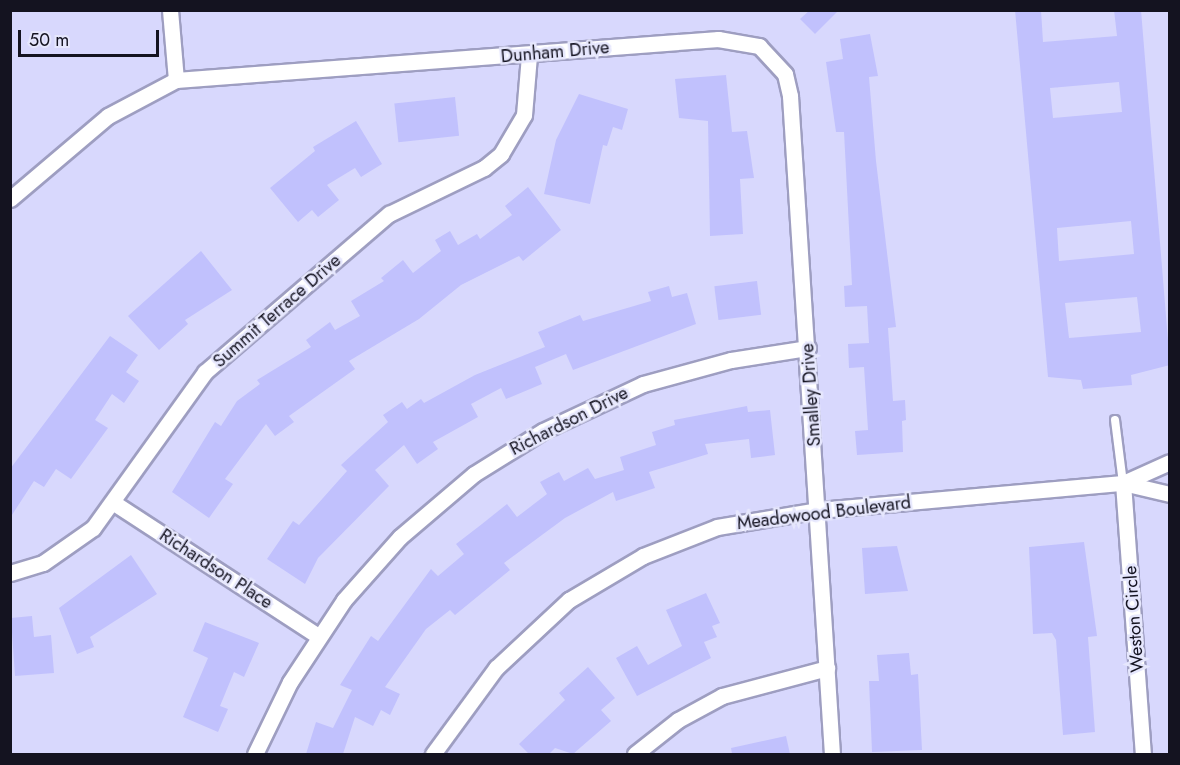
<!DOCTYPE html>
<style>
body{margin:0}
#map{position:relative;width:1180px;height:765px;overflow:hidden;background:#d8d8fd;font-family:Jost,sans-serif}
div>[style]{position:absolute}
.building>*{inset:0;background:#c1c1fd;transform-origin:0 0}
.roads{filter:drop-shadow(2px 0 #9e9ec1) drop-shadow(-2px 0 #9e9ec1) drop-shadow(0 2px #9e9ec1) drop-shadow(0 -2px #9e9ec1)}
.service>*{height:8px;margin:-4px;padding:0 4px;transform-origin:4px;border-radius:4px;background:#fff}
.minor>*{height:15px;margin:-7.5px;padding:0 7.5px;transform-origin:7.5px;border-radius:7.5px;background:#fff}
span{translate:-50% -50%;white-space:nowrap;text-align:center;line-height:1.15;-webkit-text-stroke:5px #e6e7fd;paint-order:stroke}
.street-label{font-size:18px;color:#141320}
.frame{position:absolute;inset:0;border:12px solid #141320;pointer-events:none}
.scale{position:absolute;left:18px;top:30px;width:141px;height:27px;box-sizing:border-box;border:3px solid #141320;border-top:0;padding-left:8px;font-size:18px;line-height:21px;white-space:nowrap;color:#141320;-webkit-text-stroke:4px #e6e7fd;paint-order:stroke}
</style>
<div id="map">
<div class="building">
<div style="clip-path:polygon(810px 10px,839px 10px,815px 34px,800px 19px)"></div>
<div style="clip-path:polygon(evenodd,1015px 10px,1041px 10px,1043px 42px,1117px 36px,1114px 10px,1141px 10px,1170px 365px,1131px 375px,1132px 385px,1083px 389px,1081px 380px,1048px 377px,1015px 10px,1119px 82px,1122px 112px,1053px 118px,1050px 88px,1119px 82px,1015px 10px,1131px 221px,1134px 254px,1059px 261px,1057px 228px,1131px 221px,1015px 10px,1137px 297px,1141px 332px,1069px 338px,1065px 303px,1137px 297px)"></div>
<div style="clip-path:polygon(870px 34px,878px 76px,869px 77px,876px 161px,896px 327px,888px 328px,893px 401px,905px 400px,906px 420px,902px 421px,903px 452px,857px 455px,855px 431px,868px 430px,864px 367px,849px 368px,848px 344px,869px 343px,867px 306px,845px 307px,844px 286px,852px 285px,844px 132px,836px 132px,826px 62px,843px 59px,840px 39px)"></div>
<div style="clip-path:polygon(726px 75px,732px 132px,747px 131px,754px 178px,740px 179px,743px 234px,710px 236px,708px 121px,679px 118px,675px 79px)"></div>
<div style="clip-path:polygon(579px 94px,628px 109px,622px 130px,613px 127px,607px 146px,603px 145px,590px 204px,544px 194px,556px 140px)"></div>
<div style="left:455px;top:97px;width:39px;height:61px;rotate:84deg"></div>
<div style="clip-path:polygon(356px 121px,382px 164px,361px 177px,355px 168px,327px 185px,339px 200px,318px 217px,312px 210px,298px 222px,270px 188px,315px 151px,313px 147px)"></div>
<div style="clip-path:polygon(528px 187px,561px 230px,523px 261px,519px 256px,461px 285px,419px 319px,349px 361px,355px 369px,289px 416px,294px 422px,275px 436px,266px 424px,225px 479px,233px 484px,209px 518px,172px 492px,215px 422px,221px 426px,237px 401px,260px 384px,257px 380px,311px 347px,306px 340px,330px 322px,335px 330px,360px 316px,351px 301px,384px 281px,381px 278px,403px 260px,413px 273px,441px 251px,435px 240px,450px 231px,458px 245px,477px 234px,480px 239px,512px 215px,505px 206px)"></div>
<div style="clip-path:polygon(201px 251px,232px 290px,185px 320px,188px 324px,159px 350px,128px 316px)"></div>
<div style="left:757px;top:281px;width:34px;height:43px;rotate:83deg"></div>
<div style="clip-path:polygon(669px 286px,672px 297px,687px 293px,696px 324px,573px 370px,566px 354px,535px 367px,542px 384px,506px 399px,501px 388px,471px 404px,478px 417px,433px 442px,438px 449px,417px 464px,404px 445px,375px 470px,389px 486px,318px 558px,305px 584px,267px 559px,293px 521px,299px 525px,347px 471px,341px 465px,388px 422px,383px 415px,402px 402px,407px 409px,421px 399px,424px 403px,475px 375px,545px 347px,538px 332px,580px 315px,583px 321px,651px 301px,648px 292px)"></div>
<div style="clip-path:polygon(110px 336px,138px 355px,126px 372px,139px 381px,124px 403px,112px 394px,95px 420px,108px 428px,71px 479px,56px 469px,44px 487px,34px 481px,10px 518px,10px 469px)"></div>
<div style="clip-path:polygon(747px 406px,748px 412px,770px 410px,775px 455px,751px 458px,749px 439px,705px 444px,708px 454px,649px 472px,655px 488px,616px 501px,613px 492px,565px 518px,504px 563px,510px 570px,455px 615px,450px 610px,426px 629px,385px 687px,400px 694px,390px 715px,381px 710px,373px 726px,355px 717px,343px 754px,306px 754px,316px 722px,333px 728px,352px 690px,340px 685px,371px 636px,378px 641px,431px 569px,438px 576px,464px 554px,456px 544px,482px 524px,507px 504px,517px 517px,547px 494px,540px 482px,559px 472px,564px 481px,588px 468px,595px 479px,624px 470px,620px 457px,656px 445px,652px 432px,675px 425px,674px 420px)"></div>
<div style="clip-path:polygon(1084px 542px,1097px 636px,1088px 637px,1095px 732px,1063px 735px,1056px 640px,1052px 633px,1033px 634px,1029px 547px)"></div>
<div style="clip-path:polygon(897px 546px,908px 591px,865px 594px,862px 548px)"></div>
<div style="clip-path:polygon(131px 555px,157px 594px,90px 637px,94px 647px,77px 654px,59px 608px)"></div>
<div style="clip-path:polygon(706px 593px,720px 623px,712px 626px,717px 637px,704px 642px,711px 658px,637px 696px,616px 658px,637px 646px,648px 665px,682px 646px,666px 610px)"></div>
<div style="clip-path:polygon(32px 616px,34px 637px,51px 635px,54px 673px,15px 676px,11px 618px)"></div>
<div style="clip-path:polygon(205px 622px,259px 643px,244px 677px,234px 672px,220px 706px,228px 709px,218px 732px,183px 717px,208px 658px,193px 651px)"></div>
<div style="clip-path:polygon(909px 653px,911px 675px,918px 674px,922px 750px,872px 752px,869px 681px,879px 681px,877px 655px)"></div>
<div style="clip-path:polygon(588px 667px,615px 698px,601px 710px,611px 721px,573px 754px,555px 748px,549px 754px,529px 754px,519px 744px,565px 700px,559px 693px)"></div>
<div style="clip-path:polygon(786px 736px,790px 754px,732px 754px,731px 748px)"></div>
</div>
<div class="roads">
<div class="service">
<div style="left:1115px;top:420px;width:64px;rotate:82.8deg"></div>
</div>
<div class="minor">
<div style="left:170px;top:10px;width:70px;rotate:85.1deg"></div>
<div style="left:10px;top:199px;width:128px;rotate:-40.3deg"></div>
<div style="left:108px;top:116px;width:77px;rotate:-27.9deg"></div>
<div style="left:176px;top:80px;width:544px;rotate:-4.33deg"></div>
<div style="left:718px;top:39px;width:42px;rotate:9.7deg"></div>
<div style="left:759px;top:46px;width:38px;rotate:47deg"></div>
<div style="left:785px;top:74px;width:23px;rotate:77deg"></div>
<div style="left:790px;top:96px;width:659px;rotate:86.35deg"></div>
<div style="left:1123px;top:483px;width:272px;rotate:85.8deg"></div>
<div style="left:1123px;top:483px;width:51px;rotate:-24.1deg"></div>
<div style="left:114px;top:503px;width:244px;rotate:33.1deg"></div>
<div style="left:10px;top:573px;width:34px;rotate:-17deg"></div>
<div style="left:43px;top:563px;width:61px;rotate:-35deg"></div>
<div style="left:93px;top:528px;width:192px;rotate:-54.3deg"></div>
<div style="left:205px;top:372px;width:243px;rotate:-40.7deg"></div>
<div style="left:389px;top:214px;width:106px;rotate:-25.8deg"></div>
<div style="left:484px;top:168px;width:22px;rotate:-39deg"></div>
<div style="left:501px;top:154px;width:45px;rotate:-59.5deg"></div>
<div style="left:524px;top:115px;width:60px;rotate:-85.2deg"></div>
<div style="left:255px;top:754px;width:80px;rotate:-64.1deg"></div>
<div style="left:290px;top:682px;width:98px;rotate:-56.6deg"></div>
<div style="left:344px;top:600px;width:84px;rotate:-48.4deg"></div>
<div style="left:400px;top:537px;width:97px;rotate:-40.4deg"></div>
<div style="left:474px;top:474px;width:81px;rotate:-31.9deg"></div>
<div style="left:543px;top:431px;width:110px;rotate:-25.2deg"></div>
<div style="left:643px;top:384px;width:91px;rotate:-15.3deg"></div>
<div style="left:731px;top:360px;width:78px;rotate:-8.9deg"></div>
<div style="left:433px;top:754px;width:107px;rotate:-53.8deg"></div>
<div style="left:496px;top:668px;width:100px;rotate:-43deg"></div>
<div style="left:569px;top:600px;width:86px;rotate:-30.7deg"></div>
<div style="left:643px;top:556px;width:79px;rotate:-21.4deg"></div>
<div style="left:717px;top:527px;width:103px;rotate:-9.5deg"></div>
<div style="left:819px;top:510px;width:305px;rotate:-5.1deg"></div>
<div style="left:1123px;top:483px;width:48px;rotate:13.2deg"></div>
<div style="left:635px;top:754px;width:55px;rotate:-38.3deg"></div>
<div style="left:678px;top:720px;width:50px;rotate:-28.6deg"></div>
<div style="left:722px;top:696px;width:109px;rotate:-14.9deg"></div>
</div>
</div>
<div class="street-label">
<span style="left:555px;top:52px;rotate:-5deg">Dunham Drive</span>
<span style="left:277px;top:311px;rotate:-41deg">Summit Terrace Drive</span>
<span style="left:811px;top:395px;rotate:-94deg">Smalley Drive</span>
<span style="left:569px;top:421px;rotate:-27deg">Richardson Drive</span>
<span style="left:824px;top:513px;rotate:-7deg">Meadowood Boulevard</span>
<span style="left:216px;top:569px;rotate:33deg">Richardson Place</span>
<span style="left:1134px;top:619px;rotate:-94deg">Weston Circle</span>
</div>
<div class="frame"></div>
<div class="scale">50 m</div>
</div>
